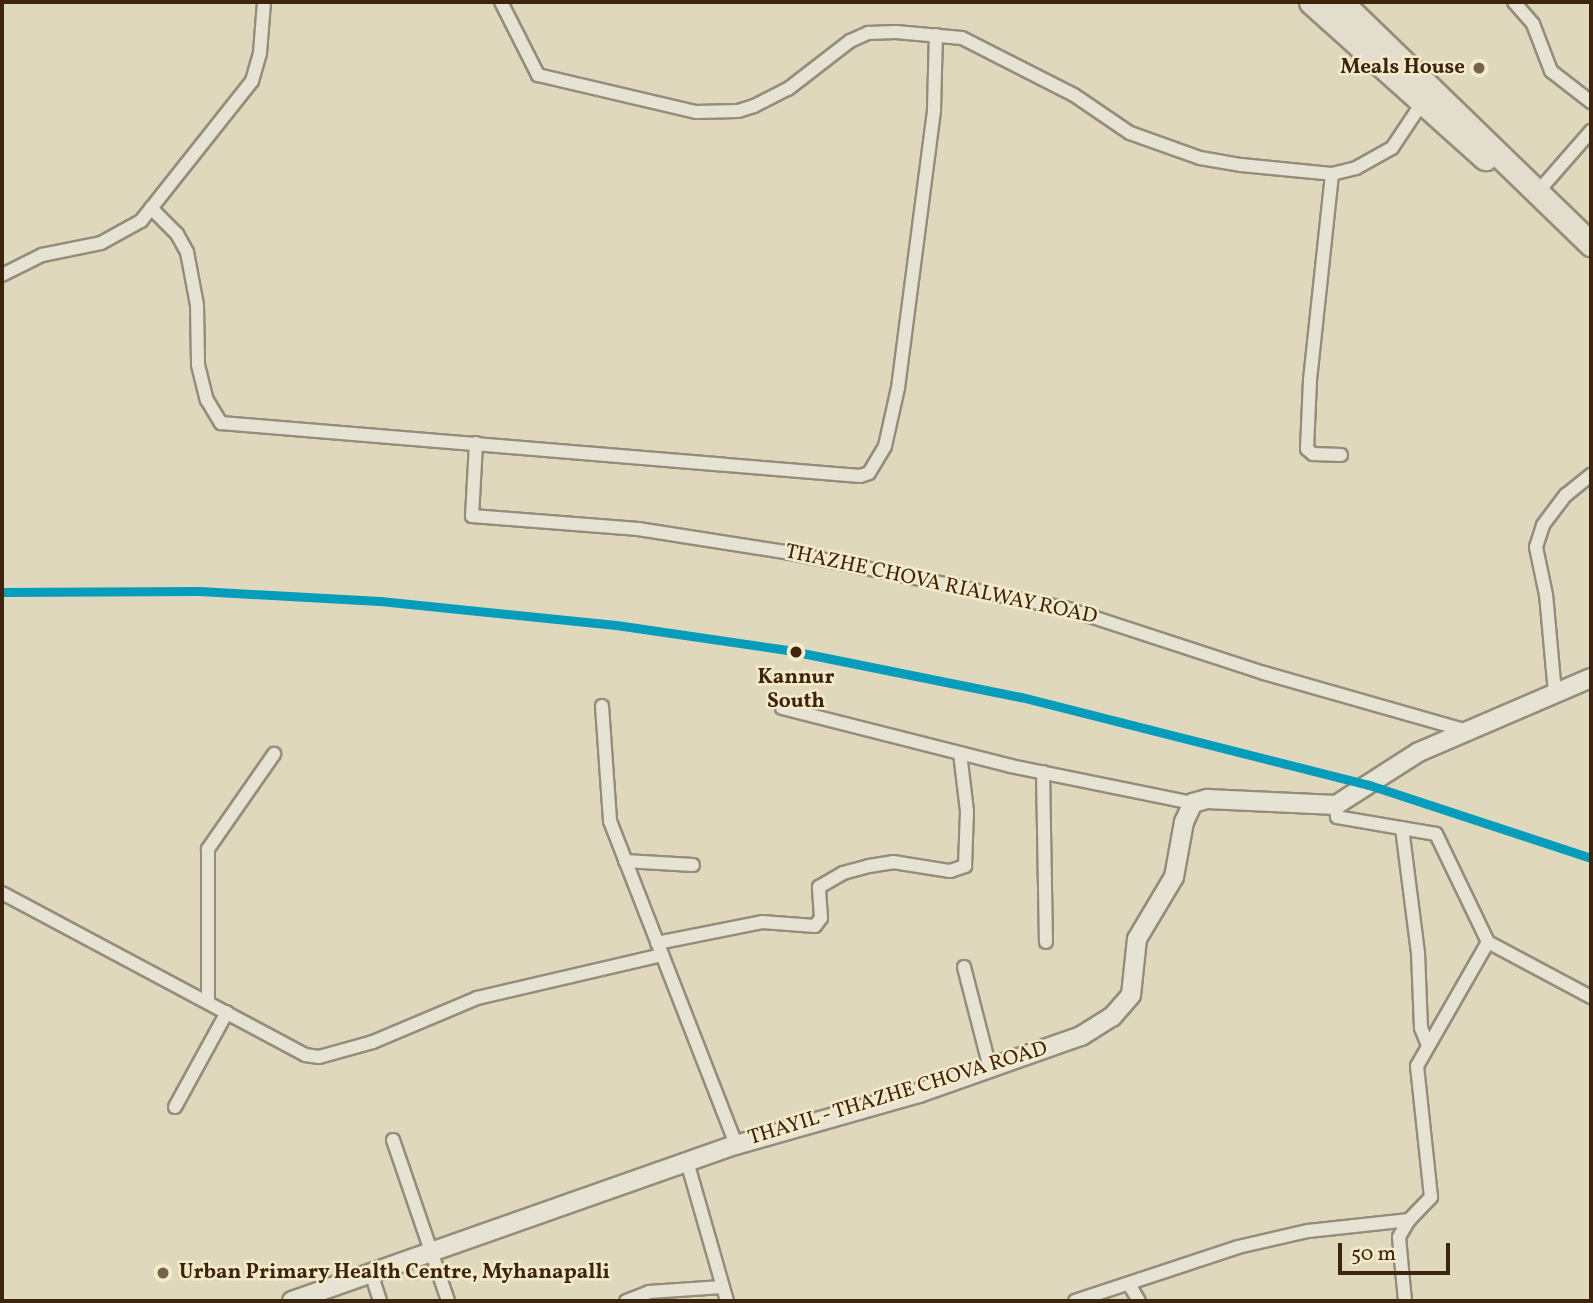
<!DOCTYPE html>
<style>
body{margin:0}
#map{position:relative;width:1593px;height:1303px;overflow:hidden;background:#e0d8bc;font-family:Vollkorn,serif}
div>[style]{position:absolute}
.roads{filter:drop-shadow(2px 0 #958d7b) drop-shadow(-2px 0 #958d7b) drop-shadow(0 2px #958d7b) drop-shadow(0 -2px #958d7b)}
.street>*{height:12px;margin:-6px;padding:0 6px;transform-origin:6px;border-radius:6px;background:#e6e2d4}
.secondary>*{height:18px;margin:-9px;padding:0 9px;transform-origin:9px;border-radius:9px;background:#e6e2d4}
.highway>*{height:23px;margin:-11.5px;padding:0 11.5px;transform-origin:11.5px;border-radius:11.5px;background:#e2ddcc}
.rail-1>*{height:9px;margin:-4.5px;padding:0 4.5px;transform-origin:4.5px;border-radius:4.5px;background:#069cbb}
.dots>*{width:19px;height:19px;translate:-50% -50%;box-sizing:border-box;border:4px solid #f5ebca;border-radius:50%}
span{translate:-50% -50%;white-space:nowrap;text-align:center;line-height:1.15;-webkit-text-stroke:5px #f5ebca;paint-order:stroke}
.poi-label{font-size:21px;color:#3d240c;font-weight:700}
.right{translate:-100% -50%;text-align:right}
.left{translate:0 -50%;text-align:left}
.street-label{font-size:21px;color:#3d240c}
.stop-label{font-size:21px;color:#3d240c;font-weight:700}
.frame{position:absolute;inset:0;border:4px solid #3d240c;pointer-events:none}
.scale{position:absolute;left:1338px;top:1243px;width:112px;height:32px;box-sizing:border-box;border:4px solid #3d240c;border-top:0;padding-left:9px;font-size:21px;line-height:24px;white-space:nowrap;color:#3d240c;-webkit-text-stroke:5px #f5ebca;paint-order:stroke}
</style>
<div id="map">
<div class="roads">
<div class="street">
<div style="left:501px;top:2px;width:82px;rotate:63.1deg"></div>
<div style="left:538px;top:75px;width:162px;rotate:13.2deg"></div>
<div style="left:696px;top:112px;width:42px;rotate:-1.4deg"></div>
<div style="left:738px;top:111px;width:17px;rotate:-17deg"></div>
<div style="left:754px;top:106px;width:38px;rotate:-27deg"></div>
<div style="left:788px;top:89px;width:78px;rotate:-37.7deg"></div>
<div style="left:850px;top:41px;width:20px;rotate:-24deg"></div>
<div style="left:868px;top:33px;width:28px;rotate:-2deg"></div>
<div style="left:896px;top:32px;width:66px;rotate:5.2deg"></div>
<div style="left:962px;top:38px;width:126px;rotate:27deg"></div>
<div style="left:1074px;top:95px;width:68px;rotate:34.2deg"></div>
<div style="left:1130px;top:133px;width:74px;rotate:19.7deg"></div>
<div style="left:1200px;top:158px;width:42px;rotate:9.7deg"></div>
<div style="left:1241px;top:165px;width:91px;rotate:5.6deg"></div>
<div style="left:1332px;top:174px;width:25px;rotate:-14deg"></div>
<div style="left:1356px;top:168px;width:41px;rotate:-29.1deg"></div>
<div style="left:1392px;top:148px;width:58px;rotate:-56.3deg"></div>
<div style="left:1514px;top:2px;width:29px;rotate:49deg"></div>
<div style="left:1533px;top:24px;width:50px;rotate:69deg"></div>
<div style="left:1551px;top:71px;width:51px;rotate:37.8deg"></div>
<div style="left:1332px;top:174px;width:207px;rotate:96.1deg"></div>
<div style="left:1310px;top:380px;width:69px;rotate:92.5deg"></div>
<div style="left:1307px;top:449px;width:8px;rotate:40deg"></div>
<div style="left:1313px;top:454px;width:28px;rotate:2deg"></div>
<div style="left:1536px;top:194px;width:84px;rotate:-48.9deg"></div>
<div style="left:151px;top:208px;width:37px;rotate:45deg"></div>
<div style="left:177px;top:234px;width:21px;rotate:61deg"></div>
<div style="left:187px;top:252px;width:54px;rotate:79.3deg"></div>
<div style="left:197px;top:305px;width:60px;rotate:89deg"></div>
<div style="left:198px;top:365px;width:36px;rotate:76deg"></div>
<div style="left:207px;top:400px;width:27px;rotate:59deg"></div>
<div style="left:221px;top:423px;width:641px;rotate:4.74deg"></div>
<div style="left:860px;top:476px;width:9px;rotate:-18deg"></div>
<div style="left:869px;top:473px;width:31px;rotate:-59deg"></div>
<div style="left:885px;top:446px;width:59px;rotate:-77.4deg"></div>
<div style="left:898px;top:388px;width:281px;rotate:-82.6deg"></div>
<div style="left:934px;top:109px;width:74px;rotate:-88.5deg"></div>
<div style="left:2px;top:275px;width:45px;rotate:-26.6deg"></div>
<div style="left:42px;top:255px;width:60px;rotate:-11.5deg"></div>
<div style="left:101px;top:243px;width:46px;rotate:-28.8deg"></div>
<div style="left:141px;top:221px;width:179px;rotate:-51.6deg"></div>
<div style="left:252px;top:81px;width:29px;rotate:-74deg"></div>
<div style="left:260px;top:53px;width:51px;rotate:-85.5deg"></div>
<div style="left:476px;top:443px;width:73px;rotate:93.1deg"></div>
<div style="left:472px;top:516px;width:167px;rotate:4.5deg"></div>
<div style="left:638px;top:529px;width:155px;rotate:8.9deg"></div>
<div style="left:791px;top:553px;width:283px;rotate:11.4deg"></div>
<div style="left:1068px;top:609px;width:206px;rotate:18.1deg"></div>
<div style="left:1264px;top:673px;width:212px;rotate:15.9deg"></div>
<div style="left:1555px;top:693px;width:98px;rotate:-95.2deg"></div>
<div style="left:1546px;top:595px;width:49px;rotate:-101.8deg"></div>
<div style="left:1536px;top:547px;width:23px;rotate:-72deg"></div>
<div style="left:1543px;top:525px;width:38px;rotate:-53deg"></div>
<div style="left:1566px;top:495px;width:32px;rotate:-39deg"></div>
<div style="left:602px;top:706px;width:115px;rotate:86deg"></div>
<div style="left:610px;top:821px;width:348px;rotate:68.7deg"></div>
<div style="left:782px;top:708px;width:236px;rotate:14.2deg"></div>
<div style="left:1011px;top:766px;width:186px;rotate:11.5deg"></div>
<div style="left:1043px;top:772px;width:170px;rotate:89deg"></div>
<div style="left:1402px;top:828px;width:126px;rotate:82.7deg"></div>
<div style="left:1418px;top:953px;width:75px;rotate:87.7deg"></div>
<div style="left:1421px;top:1028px;width:16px;rotate:68deg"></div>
<div style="left:1427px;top:1043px;width:6px;rotate:-45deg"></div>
<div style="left:625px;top:861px;width:68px;rotate:3.4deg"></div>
<div style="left:2px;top:893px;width:344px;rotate:28.1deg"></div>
<div style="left:305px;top:1055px;width:14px;rotate:8deg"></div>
<div style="left:319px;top:1057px;width:56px;rotate:-15.5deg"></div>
<div style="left:373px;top:1042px;width:113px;rotate:-22.9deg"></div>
<div style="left:477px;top:998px;width:190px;rotate:-13.1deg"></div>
<div style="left:1488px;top:942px;width:117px;rotate:28.1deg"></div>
<div style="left:657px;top:943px;width:107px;rotate:-11.3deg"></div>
<div style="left:762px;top:922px;width:53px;rotate:4.3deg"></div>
<div style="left:815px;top:926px;width:10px;rotate:-53deg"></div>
<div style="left:821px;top:918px;width:31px;rotate:-94deg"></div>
<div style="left:819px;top:887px;width:28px;rotate:-30deg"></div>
<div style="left:843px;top:873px;width:27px;rotate:-15deg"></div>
<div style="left:869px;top:866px;width:24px;rotate:-9deg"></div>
<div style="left:893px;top:862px;width:58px;rotate:9deg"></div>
<div style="left:950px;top:871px;width:16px;rotate:-18deg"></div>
<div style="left:965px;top:866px;width:55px;rotate:-87.9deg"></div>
<div style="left:967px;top:811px;width:58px;rotate:-96.9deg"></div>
<div style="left:964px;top:967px;width:104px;rotate:75.6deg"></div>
<div style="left:208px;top:1002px;width:153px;rotate:-90deg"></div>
<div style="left:208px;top:849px;width:116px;rotate:-55.2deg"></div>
<div style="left:175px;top:1107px;width:108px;rotate:-61.3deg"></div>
<div style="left:393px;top:1140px;width:170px;rotate:71.1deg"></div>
<div style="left:688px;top:1165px;width:141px;rotate:74deg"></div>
<div style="left:371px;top:1273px;width:29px;rotate:72deg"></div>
<div style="left:1129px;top:1284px;width:20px;rotate:60deg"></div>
<div style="left:626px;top:1301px;width:25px;rotate:-21deg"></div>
<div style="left:649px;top:1292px;width:73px;rotate:-3.9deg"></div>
<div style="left:1075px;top:1301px;width:172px;rotate:-18.3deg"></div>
<div style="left:1238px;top:1247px;width:72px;rotate:-12.9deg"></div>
<div style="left:1308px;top:1231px;width:102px;rotate:-6.2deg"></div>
<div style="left:1409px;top:1220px;width:32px;rotate:-46deg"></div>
<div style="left:1431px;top:1197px;width:132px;rotate:-96.1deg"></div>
<div style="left:1417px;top:1066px;width:143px;rotate:-60.2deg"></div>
<div style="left:1488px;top:942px;width:120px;rotate:-115.7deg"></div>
<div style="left:1436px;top:834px;width:100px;rotate:-170.3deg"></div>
<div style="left:1337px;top:817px;width:12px;rotate:-95deg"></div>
<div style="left:1405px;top:1301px;width:64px;rotate:-95.4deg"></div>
<div style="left:1399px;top:1237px;width:20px;rotate:-60deg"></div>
</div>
<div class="secondary">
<div style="left:292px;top:1301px;width:471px;rotate:-19.4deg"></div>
<div style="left:736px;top:1145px;width:190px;rotate:-15.9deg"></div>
<div style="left:919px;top:1093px;width:172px;rotate:-19.4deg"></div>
<div style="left:1081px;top:1036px;width:36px;rotate:-32deg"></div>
<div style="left:1112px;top:1017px;width:29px;rotate:-49deg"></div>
<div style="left:1131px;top:995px;width:56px;rotate:-83.9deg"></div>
<div style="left:1137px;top:939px;width:72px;rotate:-59.2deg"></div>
<div style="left:1174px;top:877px;width:56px;rotate:-79.7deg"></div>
<div style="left:1184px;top:822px;width:21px;rotate:-65deg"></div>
<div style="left:1193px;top:803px;width:15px;rotate:-16deg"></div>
<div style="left:1207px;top:799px;width:129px;rotate:2.7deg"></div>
<div style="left:1336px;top:805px;width:98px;rotate:-32.6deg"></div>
<div style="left:1419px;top:752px;width:187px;rotate:-23.3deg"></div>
</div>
<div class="highway">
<div style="left:1311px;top:2px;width:234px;rotate:41.9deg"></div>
<div style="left:1341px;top:2px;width:348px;rotate:44.1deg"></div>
</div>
</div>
<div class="rail-1">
<div style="left:2px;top:592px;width:197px;rotate:-0.3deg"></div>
<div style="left:199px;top:591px;width:181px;rotate:3.2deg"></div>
<div style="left:380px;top:601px;width:237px;rotate:5.8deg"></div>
<div style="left:616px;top:625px;width:173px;rotate:8.3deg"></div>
<div style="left:787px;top:650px;width:239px;rotate:11.4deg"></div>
<div style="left:1021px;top:697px;width:359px;rotate:14.2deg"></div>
<div style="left:1369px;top:785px;width:234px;rotate:18.2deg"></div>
</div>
<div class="dots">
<div style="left:1479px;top:68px;background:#76634a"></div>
<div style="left:796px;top:652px;background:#3d240c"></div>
<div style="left:163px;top:1273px;background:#76634a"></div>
</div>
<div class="poi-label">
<span class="right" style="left:1465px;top:68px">Meals House</span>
<span class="left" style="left:179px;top:1273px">Urban Primary Health Centre, Myhanapalli</span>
</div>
<div class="street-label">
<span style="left:941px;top:585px;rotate:12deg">THAZHE CHOVA RIALWAY ROAD</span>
<span style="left:898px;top:1094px;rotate:-17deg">THAYIL - THAZHE CHOVA ROAD</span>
</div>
<div class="stop-label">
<span style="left:796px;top:690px">Kannur<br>South</span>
</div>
<div class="frame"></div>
<div class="scale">50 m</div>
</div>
